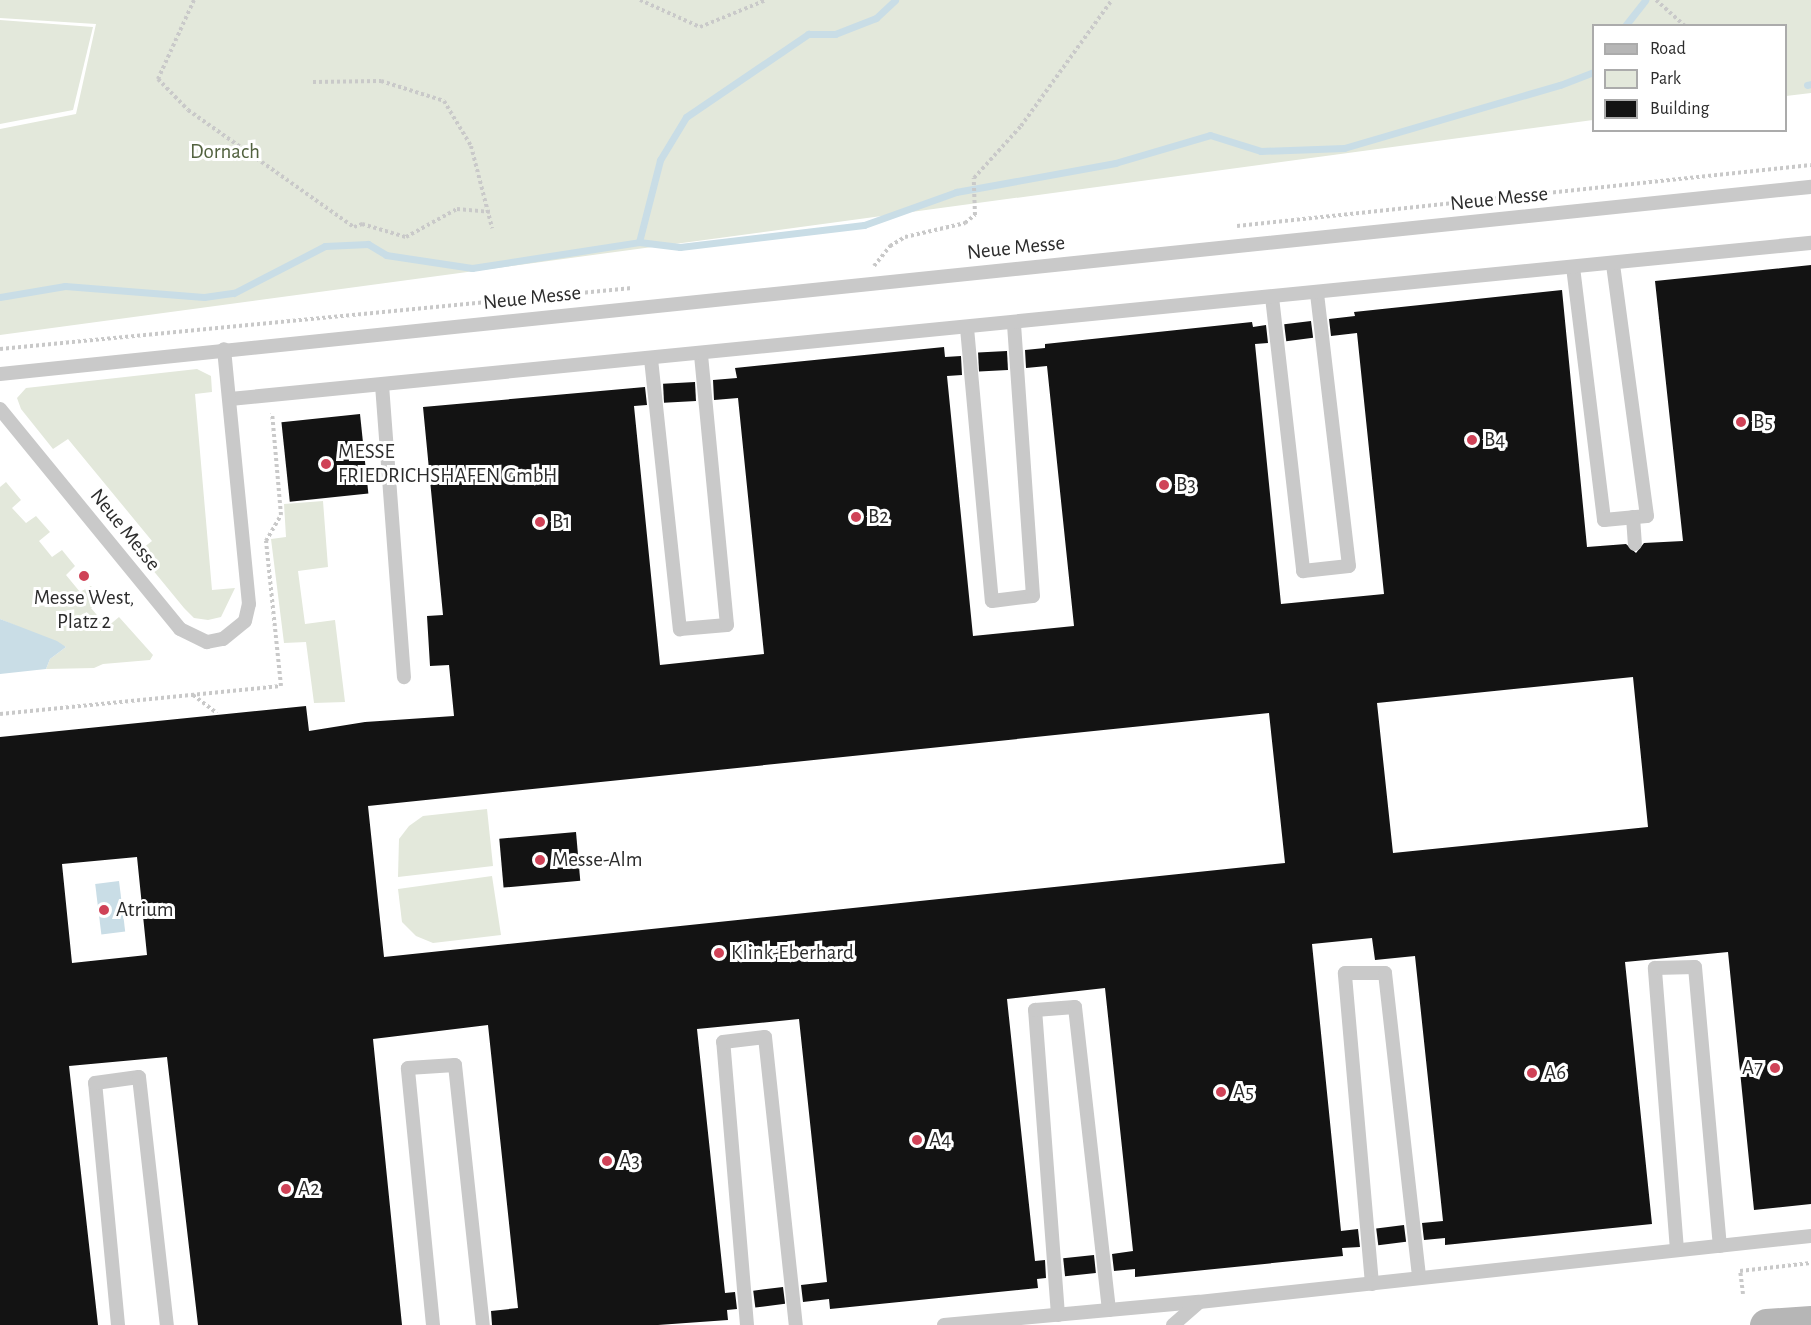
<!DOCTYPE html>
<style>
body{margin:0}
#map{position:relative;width:1811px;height:1325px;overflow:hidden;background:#fff;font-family:"Alegreya Sans",sans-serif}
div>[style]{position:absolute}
.green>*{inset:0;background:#e3e8db}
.water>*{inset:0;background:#c9dde6;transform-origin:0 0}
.stream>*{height:7px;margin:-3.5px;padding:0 3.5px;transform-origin:3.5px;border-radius:3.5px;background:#c9dde6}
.building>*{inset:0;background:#131313;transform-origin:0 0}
.path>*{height:4px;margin-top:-2px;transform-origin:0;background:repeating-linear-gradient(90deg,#c9c9c9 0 3px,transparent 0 6px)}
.lane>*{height:14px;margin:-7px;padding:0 7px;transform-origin:7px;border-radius:7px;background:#c9c9c9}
.secondary>*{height:33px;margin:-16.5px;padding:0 16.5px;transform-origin:16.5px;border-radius:16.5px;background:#b6b6b6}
.dots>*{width:16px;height:16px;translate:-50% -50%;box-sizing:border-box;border:3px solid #fff;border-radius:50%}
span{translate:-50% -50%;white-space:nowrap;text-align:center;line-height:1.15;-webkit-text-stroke:6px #fff;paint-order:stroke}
.park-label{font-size:21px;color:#52623f}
.street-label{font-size:21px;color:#2c2c2c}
.poi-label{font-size:21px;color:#2c2c2c}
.left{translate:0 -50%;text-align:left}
.right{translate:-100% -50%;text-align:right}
.legend{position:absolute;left:1592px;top:24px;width:195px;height:108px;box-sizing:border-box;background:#fff;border:2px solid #ababab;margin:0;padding:8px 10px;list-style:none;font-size:18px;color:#2c2c2c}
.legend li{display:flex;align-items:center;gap:12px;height:30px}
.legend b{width:30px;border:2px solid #ababab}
</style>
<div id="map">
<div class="green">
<div style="clip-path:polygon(0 0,1811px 0,1811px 93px,1786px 96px,1786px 26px,1594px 26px,1593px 120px,0 335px,0 129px,76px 114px,96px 24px,0 18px)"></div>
<div style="clip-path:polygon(0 20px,93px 27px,73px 110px,0 124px)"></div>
<div style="clip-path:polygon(197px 369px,211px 376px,212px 392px,195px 394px,212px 590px,235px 588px,221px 617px,208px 620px,194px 618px,184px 608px,138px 552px,152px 541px,68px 439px,53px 449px,21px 409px,17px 398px,26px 388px)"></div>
<div style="clip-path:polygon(6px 482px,21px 500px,12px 508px,26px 523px,36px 516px,50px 532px,39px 541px,52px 557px,62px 550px,75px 566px,66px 575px,80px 592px,91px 586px,101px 600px,91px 608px,107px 627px,119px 617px,153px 655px,150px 660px,103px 664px,94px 668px,46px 669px,50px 659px,66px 647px,0 619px,0 487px)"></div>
<div style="clip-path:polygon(323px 501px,328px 567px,298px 571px,305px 624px,335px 620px,345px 702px,314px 703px,306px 642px,284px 643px,271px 539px,286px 537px,284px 504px)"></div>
<div style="clip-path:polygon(487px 809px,493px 866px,398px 877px,399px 839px,409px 826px,423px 816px)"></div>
<div style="clip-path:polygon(492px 876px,501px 935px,433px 943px,416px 936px,402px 922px,398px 889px)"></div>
</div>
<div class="water">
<div style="clip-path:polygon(0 619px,57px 641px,66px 647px,50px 659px,46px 669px,0 674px)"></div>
<div style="left:119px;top:881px;width:51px;height:24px;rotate:83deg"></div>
</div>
<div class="stream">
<div style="left:1625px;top:26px;width:33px;rotate:-52deg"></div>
<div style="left:1807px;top:85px;width:4px;rotate:-14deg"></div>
<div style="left:639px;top:242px;width:85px;rotate:-75.6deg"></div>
<div style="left:660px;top:160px;width:50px;rotate:-58.8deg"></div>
<div style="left:686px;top:117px;width:148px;rotate:-34.2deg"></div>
<div style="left:808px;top:34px;width:27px"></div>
<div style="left:835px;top:34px;width:44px;rotate:-21.3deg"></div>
<div style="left:876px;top:18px;width:26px;rotate:-43deg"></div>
<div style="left:0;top:297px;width:66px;rotate:-9.6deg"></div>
<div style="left:65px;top:286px;width:139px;rotate:4.5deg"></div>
<div style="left:204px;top:297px;width:30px;rotate:-8deg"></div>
<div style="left:234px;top:293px;width:102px;rotate:-27.3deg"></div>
<div style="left:325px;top:246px;width:43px;rotate:-2.7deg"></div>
<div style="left:368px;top:244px;width:21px;rotate:31deg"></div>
<div style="left:386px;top:255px;width:87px;rotate:8.6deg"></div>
<div style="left:472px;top:268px;width:169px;rotate:-8.8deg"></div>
<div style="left:639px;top:242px;width:41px;rotate:7deg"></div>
<div style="left:680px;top:247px;width:185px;rotate:-6.8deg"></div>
<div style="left:864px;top:225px;width:98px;rotate:-19.7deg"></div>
<div style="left:956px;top:192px;width:162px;rotate:-10.3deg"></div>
<div style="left:1115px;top:163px;width:99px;rotate:-16.4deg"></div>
<div style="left:1210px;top:135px;width:53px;rotate:17.4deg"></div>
<div style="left:1261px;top:151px;width:83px;rotate:-2.1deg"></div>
<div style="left:1344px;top:148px;width:225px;rotate:-16.3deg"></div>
<div style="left:1560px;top:85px;width:36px;rotate:-21deg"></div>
</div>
<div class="building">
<div style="clip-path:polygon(evenodd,1811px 265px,1811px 1204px,1754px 1210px,1728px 952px,1625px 962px,1652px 1224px,1445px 1245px,1445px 1238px,1424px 1240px,1422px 1223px,1443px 1221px,1415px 956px,1375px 960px,1372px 938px,1312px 944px,1341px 1231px,1358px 1229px,1360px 1247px,1342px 1248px,1343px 1256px,1135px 1277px,1135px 1269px,1114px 1271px,1112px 1254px,1133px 1251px,1105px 988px,1007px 999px,1035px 1261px,1045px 1260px,1046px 1278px,1037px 1279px,1038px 1288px,830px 1309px,829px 1299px,803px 1302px,801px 1285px,827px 1282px,799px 1019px,697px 1029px,725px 1293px,735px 1292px,737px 1309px,727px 1310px,728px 1320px,658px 1325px,492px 1325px,491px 1311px,518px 1308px,488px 1025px,373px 1039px,402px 1325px,198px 1325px,167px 1057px,69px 1066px,98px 1325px,0 1325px,0 737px,306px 706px,309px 731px,365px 722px,454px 716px,449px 665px,430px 666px,427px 616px,443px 615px,423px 407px,645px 387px,647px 405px,634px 406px,660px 665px,764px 654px,738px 398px,714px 400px,713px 380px,737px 378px,735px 368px,944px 347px,945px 357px,961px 356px,962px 375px,947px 376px,973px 636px,1024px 631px,1074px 626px,1047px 366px,1026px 368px,1025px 350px,1045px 348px,1045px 344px,1252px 322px,1253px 327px,1266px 325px,1268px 343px,1255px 344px,1281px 604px,1384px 594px,1357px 333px,1331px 336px,1329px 319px,1355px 316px,1354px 312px,1562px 290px,1587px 547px,1626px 544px,1636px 553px,1644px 543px,1683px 541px,1655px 281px,1811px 265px,1633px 677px,1648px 827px,1393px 853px,1377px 703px,1633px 677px,1811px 265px,1269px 713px,1285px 863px,384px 957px,368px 806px,1269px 713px,1811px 265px,137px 857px,147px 955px,72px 963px,62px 864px,137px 857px)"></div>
<div style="left:1311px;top:321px;width:17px;height:27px;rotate:83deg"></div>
<div style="left:1007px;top:351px;width:19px;height:29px;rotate:87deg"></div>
<div style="left:695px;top:382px;width:19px;height:32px;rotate:87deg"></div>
<div style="left:360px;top:414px;width:80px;height:79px;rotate:84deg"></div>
<div style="left:576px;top:832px;width:49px;height:77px;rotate:85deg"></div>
<div style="left:1404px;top:1225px;width:17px;height:28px;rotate:83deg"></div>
<div style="left:1094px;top:1255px;width:18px;height:31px;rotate:84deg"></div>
<div style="left:783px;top:1287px;width:17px;height:30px;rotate:83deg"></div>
</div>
<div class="path">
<div style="left:194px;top:0;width:87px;rotate:114.5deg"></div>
<div style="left:158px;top:79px;width:43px;rotate:45.9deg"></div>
<div style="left:188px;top:110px;width:203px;rotate:35.2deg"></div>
<div style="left:354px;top:227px;width:9px;rotate:-21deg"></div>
<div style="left:362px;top:224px;width:46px;rotate:16.5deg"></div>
<div style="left:406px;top:237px;width:58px;rotate:-28.8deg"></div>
<div style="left:457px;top:209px;width:33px;rotate:5deg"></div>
<div style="left:640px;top:0;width:66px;rotate:24.2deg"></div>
<div style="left:700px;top:27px;width:71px;rotate:-22.2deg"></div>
<div style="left:1656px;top:0;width:39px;rotate:42deg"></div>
<div style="left:313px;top:82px;width:68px;rotate:-0.8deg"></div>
<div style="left:381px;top:81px;width:66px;rotate:17.6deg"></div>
<div style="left:444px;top:101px;width:52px;rotate:59deg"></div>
<div style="left:471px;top:146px;width:85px;rotate:75.6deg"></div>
<div style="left:1237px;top:226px;width:577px;rotate:-6.07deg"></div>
<div style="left:874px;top:266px;width:26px;rotate:-51deg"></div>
<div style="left:890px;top:246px;width:17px;rotate:-31deg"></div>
<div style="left:905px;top:237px;width:62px;rotate:-13.1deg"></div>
<div style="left:965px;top:223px;width:13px;rotate:-39deg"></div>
<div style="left:975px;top:215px;width:37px;rotate:-92deg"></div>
<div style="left:974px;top:178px;width:70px;rotate:-47.9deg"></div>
<div style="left:1021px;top:126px;width:155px;rotate:-54.2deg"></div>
<div style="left:0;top:349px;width:635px;rotate:-5.51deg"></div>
<div style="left:193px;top:695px;width:30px;rotate:37deg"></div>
<div style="left:0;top:714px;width:282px;rotate:-5.7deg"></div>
<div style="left:281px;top:686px;width:146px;rotate:-95.9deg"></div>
<div style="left:266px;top:541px;width:30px;rotate:-60deg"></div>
<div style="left:281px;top:515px;width:102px;rotate:-95deg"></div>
<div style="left:1743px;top:1294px;width:23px;rotate:-97deg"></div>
<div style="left:1740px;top:1271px;width:71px;rotate:-6.4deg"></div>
</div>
<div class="lane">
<div style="left:1573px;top:267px;width:255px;rotate:83deg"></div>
<div style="left:1604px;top:520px;width:43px;rotate:-5.3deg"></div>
<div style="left:1647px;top:516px;width:255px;rotate:-97.7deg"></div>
<div style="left:1272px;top:297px;width:276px;rotate:83.5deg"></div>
<div style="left:1303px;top:571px;width:46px;rotate:-6.2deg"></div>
<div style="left:1349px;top:566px;width:275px;rotate:-96.7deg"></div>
<div style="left:967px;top:328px;width:274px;rotate:84.8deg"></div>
<div style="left:992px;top:601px;width:41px;rotate:-7deg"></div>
<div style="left:1033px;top:596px;width:274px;rotate:-94deg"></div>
<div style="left:651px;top:359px;width:272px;rotate:83.9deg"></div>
<div style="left:680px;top:629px;width:47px;rotate:-4.9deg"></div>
<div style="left:727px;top:625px;width:272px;rotate:-95.5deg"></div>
<div style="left:0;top:374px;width:1821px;rotate:-5.9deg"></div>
<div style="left:382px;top:385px;width:293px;rotate:85.7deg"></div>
<div style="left:230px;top:399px;width:1589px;rotate:-5.64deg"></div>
<div style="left:0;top:409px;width:284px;rotate:50.7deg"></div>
<div style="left:180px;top:629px;width:30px;rotate:26deg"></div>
<div style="left:207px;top:642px;width:16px;rotate:-11deg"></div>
<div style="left:223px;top:639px;width:28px;rotate:-39deg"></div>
<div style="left:245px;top:621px;width:17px;rotate:-77deg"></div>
<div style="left:249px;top:604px;width:256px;rotate:-95.6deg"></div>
<div style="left:1633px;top:517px;width:27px;rotate:86deg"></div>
<div style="left:1677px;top:1250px;width:283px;rotate:-94.5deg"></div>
<div style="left:1655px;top:968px;width:40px;rotate:-1.4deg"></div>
<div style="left:1695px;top:967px;width:280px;rotate:84.9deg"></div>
<div style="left:1372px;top:1284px;width:312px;rotate:-95deg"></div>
<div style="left:1345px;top:973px;width:40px"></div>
<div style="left:1385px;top:973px;width:307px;rotate:83.6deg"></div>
<div style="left:1058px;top:1315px;width:306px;rotate:-94.3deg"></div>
<div style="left:1035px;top:1010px;width:40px;rotate:-4.3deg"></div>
<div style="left:1075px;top:1007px;width:305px;rotate:83.6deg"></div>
<div style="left:118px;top:1325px;width:243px;rotate:-95.4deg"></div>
<div style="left:95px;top:1083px;width:44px;rotate:-7.8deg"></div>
<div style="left:139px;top:1077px;width:250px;rotate:83.6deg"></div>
<div style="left:433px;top:1325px;width:258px;rotate:-95.6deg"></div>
<div style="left:408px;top:1068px;width:47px;rotate:-3.7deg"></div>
<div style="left:455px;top:1065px;width:262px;rotate:83.9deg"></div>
<div style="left:747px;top:1325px;width:284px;rotate:-94.8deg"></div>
<div style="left:723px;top:1042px;width:42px;rotate:-6.8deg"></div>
<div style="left:765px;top:1037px;width:290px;rotate:83.9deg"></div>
<div style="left:944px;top:1325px;width:256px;rotate:-5.2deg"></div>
<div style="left:1199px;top:1302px;width:616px;rotate:-6.16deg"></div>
<div style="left:1173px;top:1325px;width:35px;rotate:-41deg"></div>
</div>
<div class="secondary">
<div style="left:1766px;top:1325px;width:45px;rotate:-3.8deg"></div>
</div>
<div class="dots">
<div style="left:1741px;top:422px;background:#cf4257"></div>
<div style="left:1472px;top:440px;background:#cf4257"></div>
<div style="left:326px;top:464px;background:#cf4257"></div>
<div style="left:1164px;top:485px;background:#cf4257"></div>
<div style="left:856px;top:517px;background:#cf4257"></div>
<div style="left:540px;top:522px;background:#cf4257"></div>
<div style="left:84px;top:576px;background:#cf4257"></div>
<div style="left:540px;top:860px;background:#cf4257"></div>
<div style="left:104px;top:910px;background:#cf4257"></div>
<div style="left:719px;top:953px;background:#cf4257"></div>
<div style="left:1775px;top:1068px;background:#cf4257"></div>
<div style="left:1532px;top:1073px;background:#cf4257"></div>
<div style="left:1221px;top:1092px;background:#cf4257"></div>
<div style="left:917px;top:1140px;background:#cf4257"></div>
<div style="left:607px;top:1161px;background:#cf4257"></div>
<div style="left:286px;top:1189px;background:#cf4257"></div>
</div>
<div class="park-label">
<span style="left:225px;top:152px">Dornach</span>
</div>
<div class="street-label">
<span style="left:1499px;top:199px;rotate:-6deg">Neue Messe</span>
<span style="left:1016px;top:248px;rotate:-6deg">Neue Messe</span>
<span style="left:532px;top:298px;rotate:-6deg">Neue Messe</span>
<span style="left:125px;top:530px;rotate:51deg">Neue Messe</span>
</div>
<div class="poi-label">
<span class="left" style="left:1753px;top:422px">B5</span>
<span class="left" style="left:1484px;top:440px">B4</span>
<span class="left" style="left:338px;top:464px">MESSE<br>FRIEDRICHSHAFEN GmbH</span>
<span class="left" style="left:1176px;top:485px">B3</span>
<span class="left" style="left:868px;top:517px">B2</span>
<span class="left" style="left:552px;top:522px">B1</span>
<span style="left:84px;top:610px">Messe West,<br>Platz 2</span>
<span class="left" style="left:552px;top:860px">Messe-Alm</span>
<span class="left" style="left:116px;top:910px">Atrium</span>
<span class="left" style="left:731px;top:953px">Klink-Eberhard</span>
<span class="right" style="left:1763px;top:1068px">A7</span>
<span class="left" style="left:1544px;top:1073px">A6</span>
<span class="left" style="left:1233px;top:1092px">A5</span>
<span class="left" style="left:929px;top:1140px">A4</span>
<span class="left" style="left:619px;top:1161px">A3</span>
<span class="left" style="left:298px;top:1189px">A2</span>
</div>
<ul class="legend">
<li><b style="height:8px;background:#b6b6b6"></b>Road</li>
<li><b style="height:16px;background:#e3e8db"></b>Park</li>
<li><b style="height:16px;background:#131313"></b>Building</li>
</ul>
</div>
